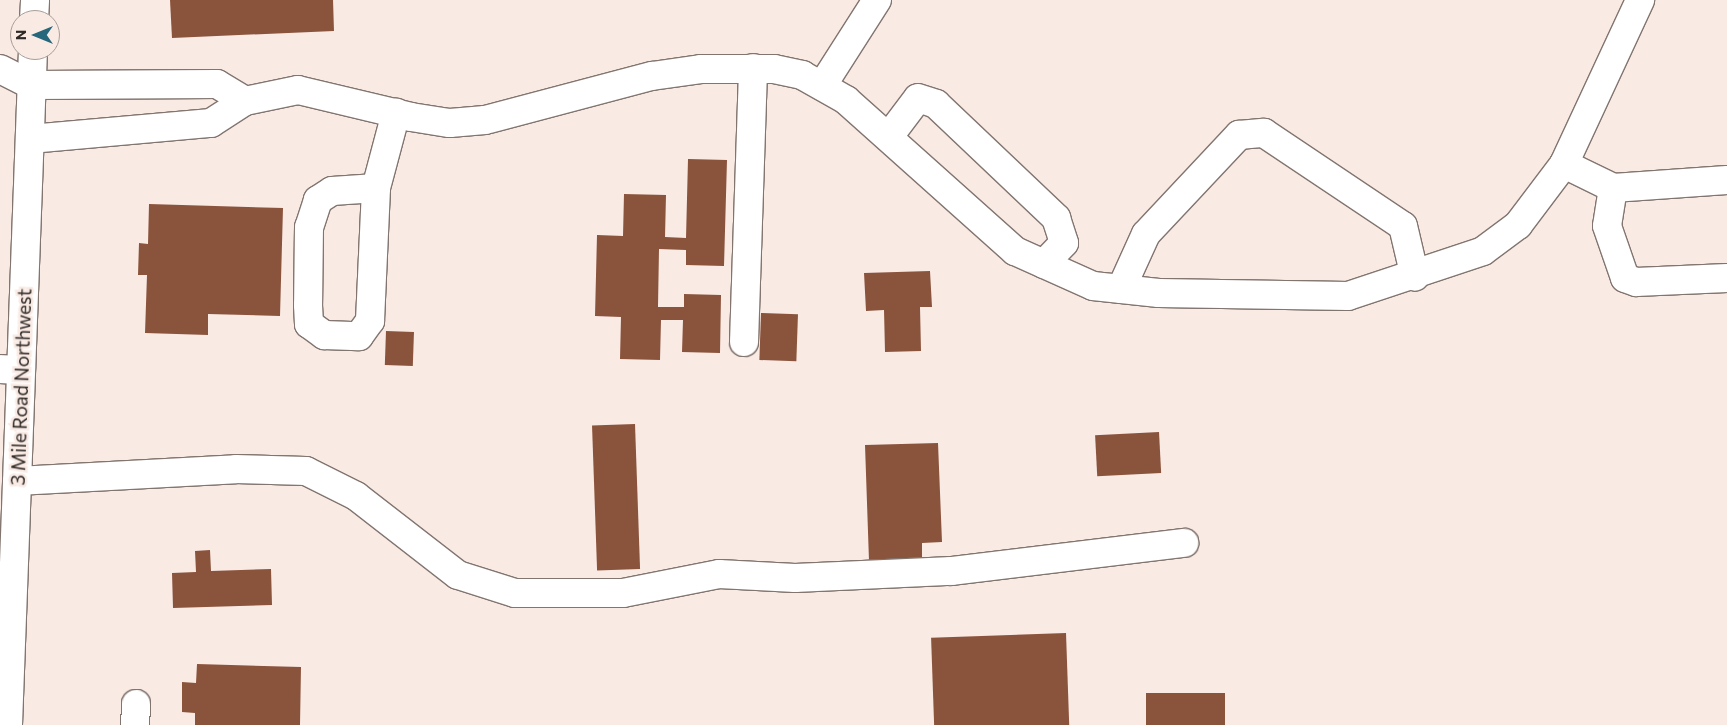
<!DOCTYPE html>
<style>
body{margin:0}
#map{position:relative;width:1727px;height:725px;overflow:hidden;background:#f9eae4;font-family:Commissioner,sans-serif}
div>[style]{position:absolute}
.building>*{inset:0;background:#8a533c;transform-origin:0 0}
.roads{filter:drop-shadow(1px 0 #82756f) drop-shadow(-1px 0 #82756f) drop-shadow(0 1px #82756f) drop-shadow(0 -1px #82756f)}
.minor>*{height:28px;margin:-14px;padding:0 14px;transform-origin:14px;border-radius:14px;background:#fff}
.major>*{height:28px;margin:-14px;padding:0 14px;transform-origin:14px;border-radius:14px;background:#fff}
span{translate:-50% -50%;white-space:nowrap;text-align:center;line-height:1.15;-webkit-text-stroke:5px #f9eae4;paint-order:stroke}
.street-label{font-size:19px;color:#2e2926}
.north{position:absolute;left:10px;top:10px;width:50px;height:50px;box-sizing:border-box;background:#f9eae4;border:1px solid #a89d98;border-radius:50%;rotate:270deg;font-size:14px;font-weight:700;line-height:20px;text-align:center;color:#2e2926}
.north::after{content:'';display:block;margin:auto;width:18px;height:22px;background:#27677c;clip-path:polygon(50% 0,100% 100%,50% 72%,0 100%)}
</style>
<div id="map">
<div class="building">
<div style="clip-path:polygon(170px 0,333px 0,334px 31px,172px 38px)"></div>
<div style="clip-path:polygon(688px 159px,727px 160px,724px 266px,686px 265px,686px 250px,659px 249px,658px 307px,684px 307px,684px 294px,721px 295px,720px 353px,682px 352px,683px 320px,661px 320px,660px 360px,620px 359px,621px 317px,595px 316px,597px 235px,623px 236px,624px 194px,666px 195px,665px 237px,686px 238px)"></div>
<div style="clip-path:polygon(149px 204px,283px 208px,280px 316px,208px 314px,208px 335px,145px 333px,147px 275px,138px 275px,139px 243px,148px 244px)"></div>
<div style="clip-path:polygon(930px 271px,932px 307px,920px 307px,921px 351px,885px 352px,884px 310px,866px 311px,864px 273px)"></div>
<div style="left:761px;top:313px;width:37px;height:47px;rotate:2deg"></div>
<div style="left:386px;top:331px;width:28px;height:34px;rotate:2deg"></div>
<div style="left:635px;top:424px;width:145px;height:43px;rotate:88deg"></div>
<div style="left:1159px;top:432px;width:41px;height:64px;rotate:87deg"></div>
<div style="clip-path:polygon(938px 443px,942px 542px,922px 543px,922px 559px,869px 561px,865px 445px)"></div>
<div style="clip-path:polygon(210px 550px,211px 571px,271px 569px,272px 605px,173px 608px,172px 573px,196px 572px,195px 551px)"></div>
<div style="left:1066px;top:633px;width:92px;height:135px;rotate:88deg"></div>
<div style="clip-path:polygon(197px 664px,301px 667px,300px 725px,195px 725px,195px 713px,182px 712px,182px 682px,196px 683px)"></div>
<div style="left:1225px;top:693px;width:32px;height:79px;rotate:90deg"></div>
</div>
<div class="roads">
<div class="minor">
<div style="left:0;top:69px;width:36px;rotate:27deg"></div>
<div style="left:32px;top:85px;width:185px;rotate:-0.3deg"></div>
<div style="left:217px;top:84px;width:33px;rotate:31deg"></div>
<div style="left:822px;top:86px;width:102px;rotate:-57.4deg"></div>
<div style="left:890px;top:135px;width:46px;rotate:-52.9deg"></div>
<div style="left:918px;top:98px;width:19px;rotate:18deg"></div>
<div style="left:936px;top:104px;width:166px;rotate:43.5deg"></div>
<div style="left:1056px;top:218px;width:26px;rotate:72deg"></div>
<div style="left:1064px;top:243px;width:29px;rotate:134deg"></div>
<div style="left:30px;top:139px;width:182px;rotate:-5.1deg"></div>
<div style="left:211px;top:123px;width:40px;rotate:-32.9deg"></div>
<div style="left:245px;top:101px;width:54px;rotate:-11.7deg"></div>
<div style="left:298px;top:90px;width:116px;rotate:13.4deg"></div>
<div style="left:411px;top:117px;width:39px;rotate:9deg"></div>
<div style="left:450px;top:123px;width:35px;rotate:-5deg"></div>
<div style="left:485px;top:120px;width:173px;rotate:-14.8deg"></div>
<div style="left:652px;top:76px;width:49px;rotate:-8.1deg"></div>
<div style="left:701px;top:69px;width:73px"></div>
<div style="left:774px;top:69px;width:29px;rotate:12deg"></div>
<div style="left:802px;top:75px;width:51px;rotate:29.6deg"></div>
<div style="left:846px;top:100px;width:227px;rotate:41.8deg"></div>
<div style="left:1015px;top:251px;width:85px;rotate:24.2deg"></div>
<div style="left:1093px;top:286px;width:66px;rotate:6.1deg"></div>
<div style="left:1159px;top:293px;width:189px;rotate:0.9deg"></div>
<div style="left:1348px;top:296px;width:142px;rotate:-18.4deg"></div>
<div style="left:1483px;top:251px;width:44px;rotate:-36.6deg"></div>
<div style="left:1518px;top:225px;width:76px;rotate:-53deg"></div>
<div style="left:1564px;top:164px;width:181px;rotate:-65.1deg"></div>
<div style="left:1564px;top:164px;width:55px;rotate:26.1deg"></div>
<div style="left:1613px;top:188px;width:114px;rotate:-4deg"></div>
<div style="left:376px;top:188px;width:44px;rotate:176.1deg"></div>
<div style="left:332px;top:191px;width:17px;rotate:147deg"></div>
<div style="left:318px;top:200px;width:28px;rotate:108deg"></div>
<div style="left:309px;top:227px;width:78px;rotate:90.7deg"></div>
<div style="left:308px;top:305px;width:19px;rotate:87deg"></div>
<div style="left:309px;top:324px;width:19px;rotate:36deg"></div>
<div style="left:324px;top:335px;width:35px;rotate:2deg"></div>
<div style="left:359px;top:336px;width:19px;rotate:-54deg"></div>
<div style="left:370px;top:321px;width:133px;rotate:-87.4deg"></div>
<div style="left:376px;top:188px;width:78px;rotate:-75.1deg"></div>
<div style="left:1613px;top:188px;width:38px;rotate:99deg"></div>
<div style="left:1607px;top:226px;width:55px;rotate:70.9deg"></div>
<div style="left:1625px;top:278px;width:12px;rotate:20deg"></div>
<div style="left:1636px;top:282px;width:91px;rotate:-2.5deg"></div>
<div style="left:1121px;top:289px;width:60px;rotate:-65.6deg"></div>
<div style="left:1146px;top:234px;width:136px;rotate:-46.8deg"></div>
<div style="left:1239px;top:135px;width:25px;rotate:-5deg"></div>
<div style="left:1264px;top:133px;width:167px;rotate:33.8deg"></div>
<div style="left:1403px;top:226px;width:52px;rotate:76.8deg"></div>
<div style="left:744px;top:342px;width:274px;rotate:-88.1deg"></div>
<div style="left:0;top:369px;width:21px;rotate:3deg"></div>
<div style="left:17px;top:481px;width:219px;rotate:-3.1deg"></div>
<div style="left:236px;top:469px;width:70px;rotate:1.6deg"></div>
<div style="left:306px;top:471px;width:56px;rotate:26.6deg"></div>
<div style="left:356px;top:496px;width:129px;rotate:37.8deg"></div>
<div style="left:458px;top:575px;width:60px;rotate:17.5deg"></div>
<div style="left:515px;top:593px;width:108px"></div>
<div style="left:623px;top:593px;width:98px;rotate:-11.2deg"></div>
<div style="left:719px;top:574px;width:76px;rotate:3deg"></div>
<div style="left:795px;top:578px;width:157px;rotate:-2.6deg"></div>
<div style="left:952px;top:571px;width:234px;rotate:-6.9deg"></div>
<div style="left:135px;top:725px;width:21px;rotate:-87deg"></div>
</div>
<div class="major">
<div style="left:34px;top:20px;width:20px;rotate:-87deg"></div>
<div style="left:8px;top:725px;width:675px;rotate:-87.88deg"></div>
</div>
</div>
<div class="street-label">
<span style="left:21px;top:387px;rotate:-88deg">3 Mile Road Northwest</span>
</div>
<div class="north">N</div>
</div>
